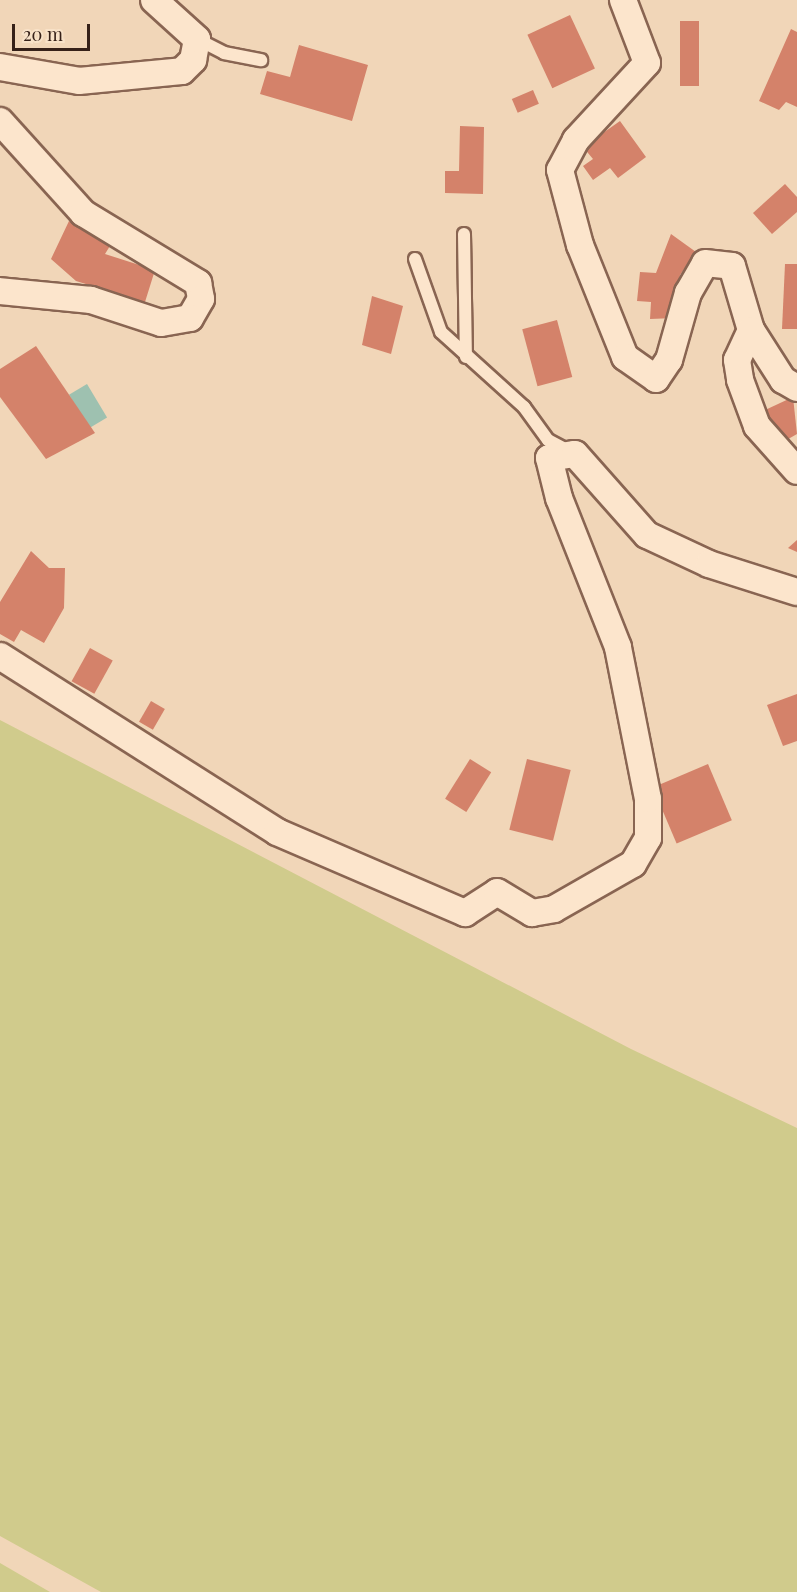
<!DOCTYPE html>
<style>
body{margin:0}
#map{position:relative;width:797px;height:1592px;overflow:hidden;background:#f1d6b8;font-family:"Playfair Display",serif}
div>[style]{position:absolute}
.green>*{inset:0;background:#d0cb8c}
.water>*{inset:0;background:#9ec1b0;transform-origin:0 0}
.building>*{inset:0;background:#d4826a;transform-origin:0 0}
.roads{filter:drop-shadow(2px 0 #896552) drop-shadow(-2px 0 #896552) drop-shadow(0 2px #896552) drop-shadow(0 -2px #896552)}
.service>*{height:12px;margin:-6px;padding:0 6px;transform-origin:6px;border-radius:6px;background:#fce5cc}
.minor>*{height:26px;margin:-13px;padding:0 13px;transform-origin:13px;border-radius:13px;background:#fce5cc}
span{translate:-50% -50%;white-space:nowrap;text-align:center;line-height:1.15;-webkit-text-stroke:5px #f8e2c8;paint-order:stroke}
.scale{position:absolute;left:12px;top:24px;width:78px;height:27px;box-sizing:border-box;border:3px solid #362119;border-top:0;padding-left:8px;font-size:18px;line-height:21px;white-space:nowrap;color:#362119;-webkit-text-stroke:4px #f8e2c8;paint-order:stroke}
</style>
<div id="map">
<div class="green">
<div style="clip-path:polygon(0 720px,631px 1049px,797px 1128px,797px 1592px,101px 1592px,0 1536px)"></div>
<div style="clip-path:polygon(0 1563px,50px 1592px,0 1592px)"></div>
</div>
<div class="water">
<div style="left:87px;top:384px;width:39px;height:21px;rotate:59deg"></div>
</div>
<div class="building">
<div style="left:570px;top:15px;width:59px;height:47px;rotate:65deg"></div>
<div style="left:680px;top:21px;width:19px;height:65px"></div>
<div style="clip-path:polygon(791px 29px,797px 32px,797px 107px,786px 102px,779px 110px,759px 101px)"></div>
<div style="clip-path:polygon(299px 45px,368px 65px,352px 121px,260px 94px,267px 71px,290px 77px)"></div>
<div style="left:533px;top:90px;width:15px;height:23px;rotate:67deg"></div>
<div style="clip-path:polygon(620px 121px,646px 157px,618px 178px,610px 168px,593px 180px,583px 166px,593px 159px,583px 147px)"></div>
<div style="clip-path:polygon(460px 126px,484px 127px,483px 194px,445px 193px,445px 171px,459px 171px)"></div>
<div style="clip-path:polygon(785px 184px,797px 197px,797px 212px,772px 234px,753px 213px)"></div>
<div style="clip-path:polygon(69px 221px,113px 241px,105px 254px,155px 270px,145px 302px,76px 281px,51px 259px)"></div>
<div style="clip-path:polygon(671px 234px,696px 252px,680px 275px,675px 318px,650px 319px,651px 302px,637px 301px,640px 272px,656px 273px)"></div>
<div style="clip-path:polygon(785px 264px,797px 264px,797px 329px,782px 329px)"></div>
<div style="clip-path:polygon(372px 296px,403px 306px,391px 354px,362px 345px)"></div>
<div style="left:557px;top:320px;width:59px;height:36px;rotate:75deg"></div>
<div style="clip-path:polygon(36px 346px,95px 433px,46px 459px,0 397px,0 369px)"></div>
<div style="clip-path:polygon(793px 397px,797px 434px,783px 442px,763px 411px)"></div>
<div style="clip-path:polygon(797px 540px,797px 552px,788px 548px)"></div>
<div style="clip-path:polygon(31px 551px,49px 568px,65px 568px,64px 608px,44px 643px,21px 630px,14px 642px,0 634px,0 602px)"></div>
<div style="left:90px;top:648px;width:26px;height:38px;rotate:29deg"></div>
<div style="clip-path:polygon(797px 694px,797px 741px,783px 746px,767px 705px)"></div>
<div style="left:151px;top:701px;width:16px;height:24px;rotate:30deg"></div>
<div style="left:470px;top:759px;width:25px;height:47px;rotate:32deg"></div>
<div style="left:527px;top:759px;width:45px;height:73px;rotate:14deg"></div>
<div style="left:708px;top:764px;width:61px;height:60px;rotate:67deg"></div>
</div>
<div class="roads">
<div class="service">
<div style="left:197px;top:39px;width:30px;rotate:27deg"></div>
<div style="left:224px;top:53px;width:38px;rotate:11deg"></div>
<div style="left:464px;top:234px;width:123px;rotate:89.1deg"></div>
<div style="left:415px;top:259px;width:77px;rotate:70.4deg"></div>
<div style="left:441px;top:332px;width:112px;rotate:42.1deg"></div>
<div style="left:524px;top:407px;width:41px;rotate:54deg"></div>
<div style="left:548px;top:440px;width:24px;rotate:28deg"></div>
</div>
<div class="minor">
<div style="left:623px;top:0;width:67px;rotate:69.1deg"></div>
<div style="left:647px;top:63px;width:105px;rotate:132.7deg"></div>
<div style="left:576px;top:140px;width:34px;rotate:118deg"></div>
<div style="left:560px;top:170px;width:78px;rotate:75.1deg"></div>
<div style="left:580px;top:245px;width:121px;rotate:68.1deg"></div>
<div style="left:625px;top:357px;width:38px;rotate:35deg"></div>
<div style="left:656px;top:379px;width:23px;rotate:-56deg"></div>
<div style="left:669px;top:360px;width:70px;rotate:-74.2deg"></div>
<div style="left:688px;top:293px;width:34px;rotate:-60deg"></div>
<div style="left:705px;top:263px;width:27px;rotate:6deg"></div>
<div style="left:732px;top:266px;width:67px;rotate:73.5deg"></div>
<div style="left:0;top:67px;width:80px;rotate:10deg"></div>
<div style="left:79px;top:81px;width:103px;rotate:-5.5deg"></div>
<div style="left:182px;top:71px;width:16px;rotate:-45deg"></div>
<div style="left:193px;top:60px;width:21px;rotate:-79deg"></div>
<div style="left:197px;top:39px;width:58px;rotate:-137.8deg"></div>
<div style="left:0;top:121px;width:124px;rotate:47.9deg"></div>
<div style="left:83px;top:213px;width:135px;rotate:31.3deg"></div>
<div style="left:198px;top:283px;width:16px;rotate:79deg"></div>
<div style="left:201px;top:299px;width:22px;rotate:120deg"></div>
<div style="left:190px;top:318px;width:29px;rotate:170deg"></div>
<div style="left:161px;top:323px;width:74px;rotate:-161.8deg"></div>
<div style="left:91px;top:300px;width:91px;rotate:-174.4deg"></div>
<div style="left:797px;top:388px;width:16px;rotate:-150deg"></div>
<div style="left:783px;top:380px;width:59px;rotate:-122.6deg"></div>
<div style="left:751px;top:330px;width:33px;rotate:115deg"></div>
<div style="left:737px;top:360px;width:20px;rotate:81deg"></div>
<div style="left:740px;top:380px;width:49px;rotate:69.7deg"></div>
<div style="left:757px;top:426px;width:60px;rotate:48.4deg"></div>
<div style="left:0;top:656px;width:328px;rotate:32.4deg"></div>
<div style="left:277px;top:832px;width:205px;rotate:23.3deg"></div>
<div style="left:465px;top:913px;width:38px;rotate:-33deg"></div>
<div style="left:497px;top:892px;width:41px;rotate:31deg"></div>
<div style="left:532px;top:913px;width:22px;rotate:-10deg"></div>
<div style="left:554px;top:909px;width:91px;rotate:-29.7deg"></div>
<div style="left:633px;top:864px;width:30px;rotate:-60deg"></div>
<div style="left:648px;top:838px;width:39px;rotate:-90deg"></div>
<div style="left:648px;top:799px;width:155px;rotate:-101.2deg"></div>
<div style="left:618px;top:647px;width:160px;rotate:-111.6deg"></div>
<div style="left:559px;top:498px;width:41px;rotate:-104deg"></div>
<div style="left:549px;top:458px;width:26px;rotate:-9deg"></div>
<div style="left:575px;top:454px;width:108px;rotate:48.4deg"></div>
<div style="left:647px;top:535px;width:68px;rotate:25.1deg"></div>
<div style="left:709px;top:564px;width:92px;rotate:17.7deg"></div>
</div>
</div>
<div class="scale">20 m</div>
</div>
